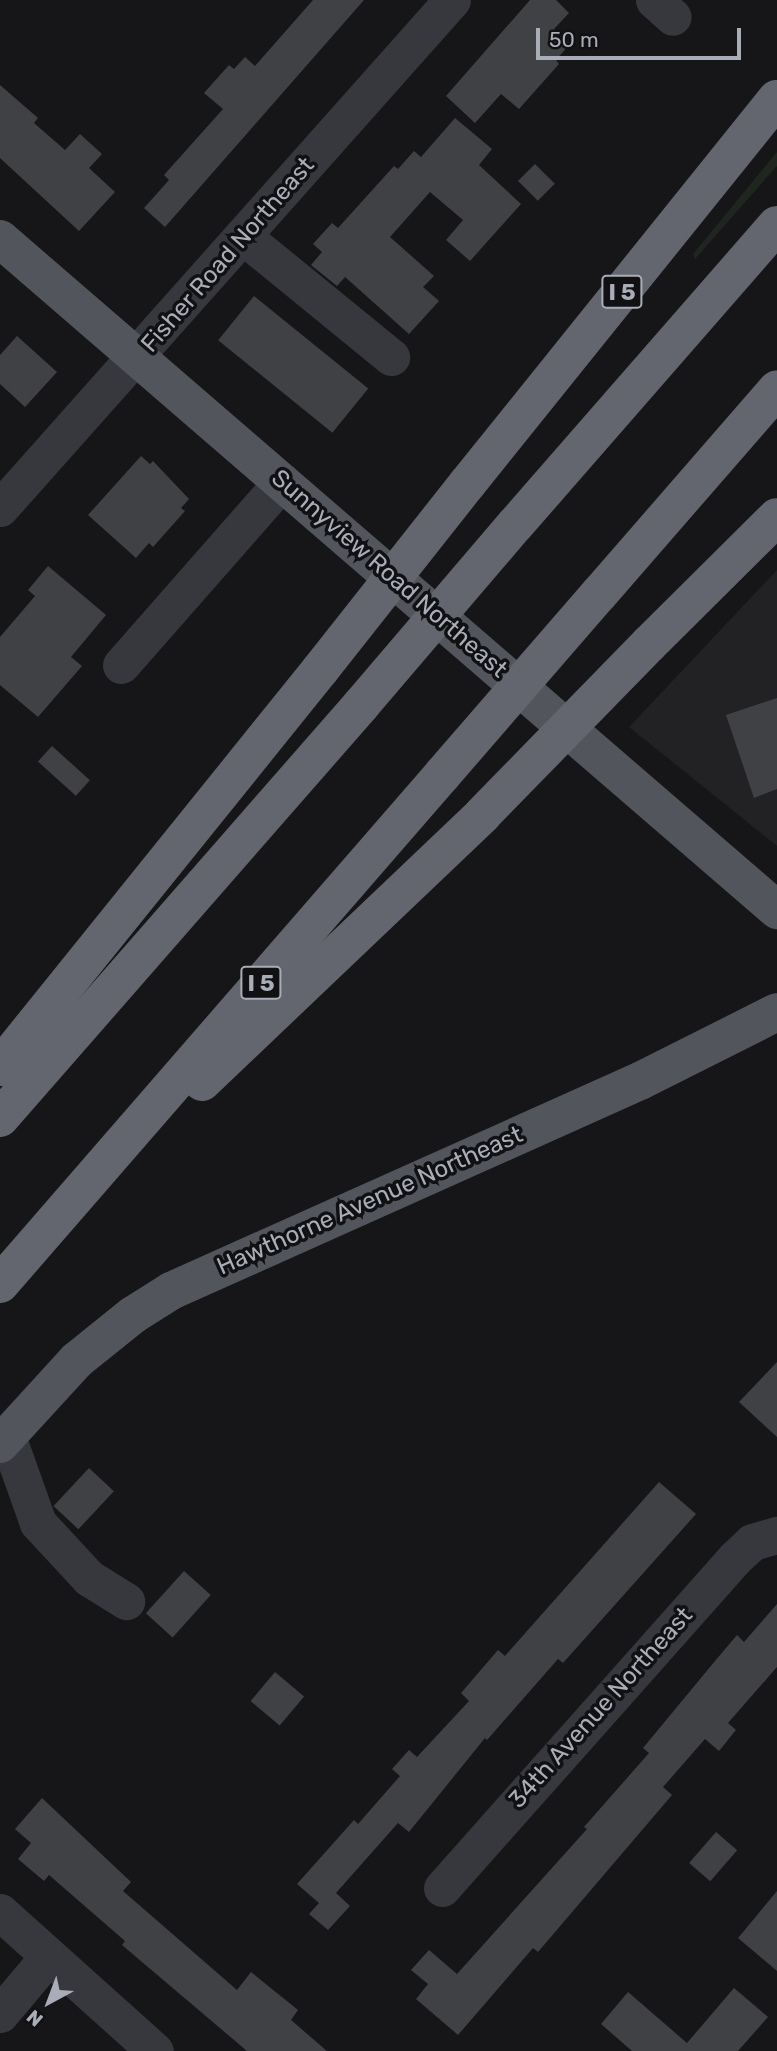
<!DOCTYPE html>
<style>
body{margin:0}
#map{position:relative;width:777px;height:2051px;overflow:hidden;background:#161618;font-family:Rubik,sans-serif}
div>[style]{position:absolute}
.built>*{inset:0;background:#222225}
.green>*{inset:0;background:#1e261f}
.building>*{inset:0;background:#404145;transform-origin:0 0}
.minor>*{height:37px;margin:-18.5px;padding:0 18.5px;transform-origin:18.5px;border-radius:18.5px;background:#37383d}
.major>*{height:38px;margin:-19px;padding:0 19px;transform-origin:19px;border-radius:19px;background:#53555c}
.highway>*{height:38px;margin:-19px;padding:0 19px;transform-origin:19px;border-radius:19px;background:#63666e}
.highway-bridge>*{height:38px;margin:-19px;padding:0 19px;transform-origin:19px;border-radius:19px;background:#63666e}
span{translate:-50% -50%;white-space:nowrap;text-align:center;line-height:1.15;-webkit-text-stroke:7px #111113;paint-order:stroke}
.shield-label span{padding:2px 5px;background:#111113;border:2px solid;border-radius:5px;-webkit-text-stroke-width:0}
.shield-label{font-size:23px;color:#a8adb8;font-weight:700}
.street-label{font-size:24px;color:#a8adb8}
.north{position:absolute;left:14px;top:1967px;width:70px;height:70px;-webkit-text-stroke:5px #111113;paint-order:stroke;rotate:221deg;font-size:19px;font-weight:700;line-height:28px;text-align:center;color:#a8adb8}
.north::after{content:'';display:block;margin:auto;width:24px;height:32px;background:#a8adb8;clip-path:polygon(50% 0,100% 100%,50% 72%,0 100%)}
.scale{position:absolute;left:536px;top:28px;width:205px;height:32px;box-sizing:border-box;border:4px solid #a8adb8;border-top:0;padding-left:9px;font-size:21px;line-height:24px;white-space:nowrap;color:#a8adb8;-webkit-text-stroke:5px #111113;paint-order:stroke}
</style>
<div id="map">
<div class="built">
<div style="clip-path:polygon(777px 570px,777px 846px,629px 727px)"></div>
</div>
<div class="green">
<div style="clip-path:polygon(777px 152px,777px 166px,695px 259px,693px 254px)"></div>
</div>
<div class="building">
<div style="clip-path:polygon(313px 0,364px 0,165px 227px,144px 208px,169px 180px,164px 175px,223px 109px,204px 93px,229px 65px,234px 69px,245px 57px,255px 66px)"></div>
<div style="clip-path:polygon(530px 0,556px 0,569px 13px,554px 29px,570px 44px,556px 60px,559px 64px,519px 109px,501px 94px,475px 123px,446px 96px)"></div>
<div style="clip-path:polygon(0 85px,38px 118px,34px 123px,65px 150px,80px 134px,102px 154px,89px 168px,115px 192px,79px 231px,0 158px)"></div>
<div style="clip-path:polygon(455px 118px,492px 149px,479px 165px,521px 204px,470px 261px,446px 240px,463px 220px,430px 192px,390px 237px,434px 276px,423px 287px,439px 301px,409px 334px,345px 277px,337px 286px,311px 265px,322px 252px,313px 244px,332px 223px,338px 228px,394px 166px,398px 169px,414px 151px,421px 157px)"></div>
<div style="left:535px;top:164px;width:28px;height:24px;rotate:45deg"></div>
<div style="left:254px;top:296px;width:147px;height:57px;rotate:39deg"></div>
<div style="clip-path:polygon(17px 336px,57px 372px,25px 407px,0 384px,0 355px)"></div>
<div style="clip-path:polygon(141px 456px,150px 464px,153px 461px,189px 499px,181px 508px,185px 511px,153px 547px,149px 543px,136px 558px,88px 515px)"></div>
<div style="clip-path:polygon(48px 566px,106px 615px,71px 657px,82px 666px,38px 717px,0 685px,0 637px,35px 596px,28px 590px)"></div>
<div style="clip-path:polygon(777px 698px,777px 789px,754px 798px,726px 715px)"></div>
<div style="left:52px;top:746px;width:51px;height:21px;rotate:42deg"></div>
<div style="clip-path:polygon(777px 1362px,777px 1437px,739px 1402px)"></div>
<div style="left:89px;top:1468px;width:34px;height:52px;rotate:43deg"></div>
<div style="clip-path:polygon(659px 1482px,696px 1514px,563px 1663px,558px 1659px,487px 1740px,485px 1738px,409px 1832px,398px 1823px,336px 1893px,350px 1906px,328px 1930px,309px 1914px,319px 1903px,297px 1884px,354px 1820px,358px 1824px,400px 1776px,392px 1769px,409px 1750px,417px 1757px,469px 1701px,461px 1693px,498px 1650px,505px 1656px)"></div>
<div style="left:184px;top:1571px;width:36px;height:57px;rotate:42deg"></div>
<div style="clip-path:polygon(777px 1604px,777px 1667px,728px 1723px,736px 1730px,719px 1751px,705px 1739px,663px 1787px,672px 1795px,538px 1952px,533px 1948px,458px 2035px,416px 1999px,428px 1984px,411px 1970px,429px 1950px,457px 1974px,587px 1829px,584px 1827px,649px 1753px,643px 1748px,715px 1661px,737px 1635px,744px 1642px)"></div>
<div style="left:275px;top:1672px;width:38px;height:38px;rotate:40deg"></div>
<div style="clip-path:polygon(42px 1798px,131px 1882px,123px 1891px,237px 1990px,251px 1972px,298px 2010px,291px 2020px,327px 2051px,247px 2051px,122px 1945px,125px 1941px,49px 1875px,44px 1881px,18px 1859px,31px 1843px,15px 1829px)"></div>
<div style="left:716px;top:1832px;width:28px;height:41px;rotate:41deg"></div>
<div style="clip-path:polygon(777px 1891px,777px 1971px,738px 1938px)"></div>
<div style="clip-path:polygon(734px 1988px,768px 2017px,738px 2051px,632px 2051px,601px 2024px,628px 1992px,687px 2043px)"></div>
</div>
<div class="minor">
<div style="left:654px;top:0;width:25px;rotate:42deg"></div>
<div style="left:244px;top:237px;width:190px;rotate:39.2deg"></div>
<div style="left:0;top:508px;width:680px;rotate:-48.34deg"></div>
<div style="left:121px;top:665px;width:244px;rotate:-48.7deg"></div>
<div style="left:7px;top:1436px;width:92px;rotate:70.4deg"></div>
<div style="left:38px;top:1523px;width:75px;rotate:47.2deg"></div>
<div style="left:89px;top:1578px;width:44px;rotate:31.9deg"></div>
<div style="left:442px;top:1888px;width:441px;rotate:-48.4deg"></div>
<div style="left:735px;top:1558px;width:23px;rotate:-43deg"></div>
<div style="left:752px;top:1542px;width:26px;rotate:-16deg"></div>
<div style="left:0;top:1912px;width:208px;rotate:41.9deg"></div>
<div style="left:0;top:2014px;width:73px;rotate:-50deg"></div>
</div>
<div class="major">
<div style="left:0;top:239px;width:1027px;rotate:40.81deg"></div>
<div style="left:0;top:1444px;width:114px;rotate:-47.5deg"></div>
<div style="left:77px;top:1360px;width:72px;rotate:-38.8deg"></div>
<div style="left:133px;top:1315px;width:45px;rotate:-32.3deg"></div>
<div style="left:171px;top:1291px;width:514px;rotate:-24.12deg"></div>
<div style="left:640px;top:1081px;width:153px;rotate:-26.7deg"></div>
</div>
<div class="highway">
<div style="left:467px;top:484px;width:494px;rotate:-51.2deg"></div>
<div style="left:515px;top:525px;width:398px;rotate:-48.9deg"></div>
<div style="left:599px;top:594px;width:271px;rotate:-49deg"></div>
<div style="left:649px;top:644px;width:180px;rotate:-44.8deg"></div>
<div style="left:0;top:1067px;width:510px;rotate:-51.13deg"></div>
<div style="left:202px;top:1082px;width:388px;rotate:-43.6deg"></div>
<div style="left:0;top:1118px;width:549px;rotate:-48.84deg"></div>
<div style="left:0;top:1284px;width:674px;rotate:-49.03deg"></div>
</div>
<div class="highway-bridge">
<div style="left:320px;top:670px;width:237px;rotate:-51.7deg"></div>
<div style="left:361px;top:705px;width:237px;rotate:-49.5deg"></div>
<div style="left:442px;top:775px;width:240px;rotate:-49.1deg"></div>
<div style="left:483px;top:814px;width:238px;rotate:-45.7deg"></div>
</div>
<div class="shield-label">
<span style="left:622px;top:292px">I 5</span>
<span style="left:261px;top:983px">I 5</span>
</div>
<div class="street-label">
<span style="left:228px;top:255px;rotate:-49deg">Fisher Road Northeast</span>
<span style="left:389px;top:574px;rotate:41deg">Sunnyview Road Northeast</span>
<span style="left:370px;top:1201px;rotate:-24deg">Hawthorne Avenue Northeast</span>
<span style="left:601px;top:1708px;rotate:-48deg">34th Avenue Northeast</span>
</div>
<div class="north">N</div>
<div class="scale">50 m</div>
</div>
